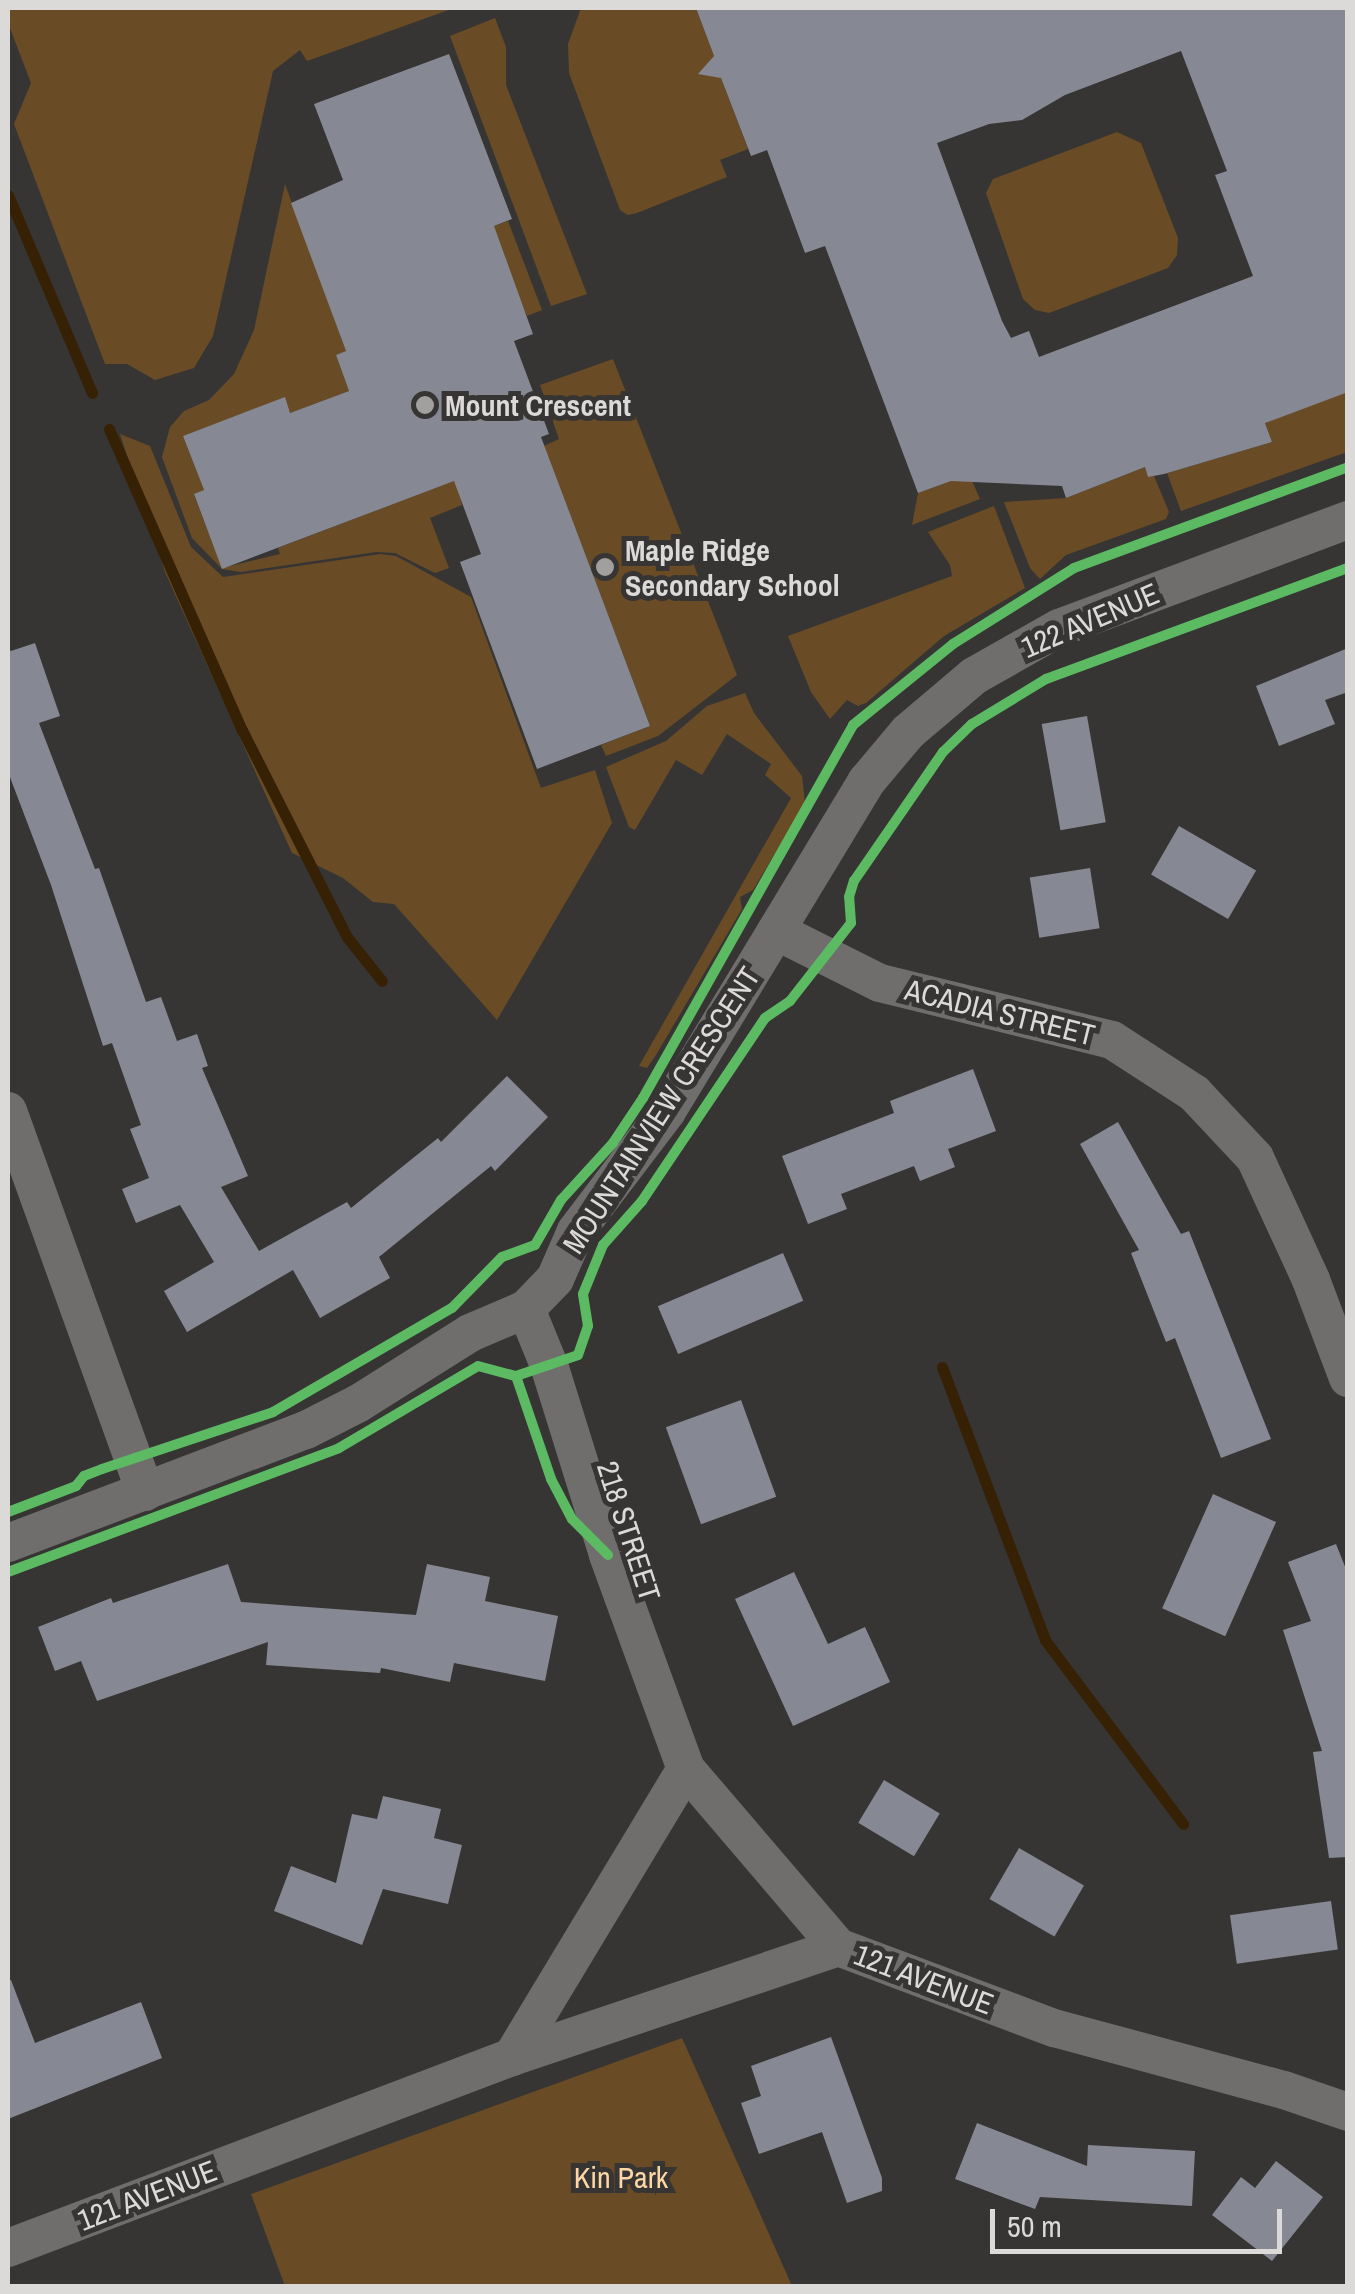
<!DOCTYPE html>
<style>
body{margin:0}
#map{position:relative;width:1355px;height:2294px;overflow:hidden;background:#363534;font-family:"Archivo Narrow",sans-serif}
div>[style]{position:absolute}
.green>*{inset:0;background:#694c25}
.stream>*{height:11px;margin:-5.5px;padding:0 5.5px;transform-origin:5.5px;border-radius:5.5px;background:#362105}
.building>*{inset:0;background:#868993;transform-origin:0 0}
.minor>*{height:38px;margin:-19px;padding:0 19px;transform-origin:19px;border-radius:19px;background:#6f6e6d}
.cycleway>*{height:10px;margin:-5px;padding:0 5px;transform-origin:5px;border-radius:5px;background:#5cba63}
.dots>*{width:28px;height:28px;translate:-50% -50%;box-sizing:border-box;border:5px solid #373533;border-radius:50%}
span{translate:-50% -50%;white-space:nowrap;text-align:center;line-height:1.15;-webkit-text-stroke:10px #373533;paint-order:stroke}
.poi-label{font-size:30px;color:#dcdad8;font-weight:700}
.left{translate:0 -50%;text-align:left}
.street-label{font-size:30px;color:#dcdad8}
.park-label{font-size:30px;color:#fdd6a5}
.frame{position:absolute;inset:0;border:10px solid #dcdad8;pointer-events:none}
.scale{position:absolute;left:990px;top:2209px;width:292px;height:45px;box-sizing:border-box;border:5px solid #dcdad8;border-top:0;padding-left:12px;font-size:30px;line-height:35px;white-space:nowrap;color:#dcdad8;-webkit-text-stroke:8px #373533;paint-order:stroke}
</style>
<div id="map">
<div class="green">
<div style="clip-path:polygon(8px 8px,454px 8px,307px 61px,300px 50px,273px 71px,213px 336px,194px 368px,155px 380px,127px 364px,105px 364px,14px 124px,31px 83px,8px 23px)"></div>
<div style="clip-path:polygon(581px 8px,696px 8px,714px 56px,709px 63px,721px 78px,748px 149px,720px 160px,727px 177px,637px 213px,628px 215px,620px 210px,569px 73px,568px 44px)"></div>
<div style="clip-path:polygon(495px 18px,506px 47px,506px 85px,587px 294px,551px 306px,450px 36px)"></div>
<div style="clip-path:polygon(1117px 132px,1141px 143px,1178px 238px,1177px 255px,1168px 268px,1049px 313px,1035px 310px,1023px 299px,986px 193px,993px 179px)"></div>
<div style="clip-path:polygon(285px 184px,346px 351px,336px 355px,349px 391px,290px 413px,284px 398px,183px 436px,204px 490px,194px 495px,222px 568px,280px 554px,278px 548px,456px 480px,462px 505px,430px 518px,449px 568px,435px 573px,395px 553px,376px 552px,241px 572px,222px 569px,192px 538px,162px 457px,170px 427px,184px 411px,209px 400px,234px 374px,254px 330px)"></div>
<div style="clip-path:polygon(508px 221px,542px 310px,527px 316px,489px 228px)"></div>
<div style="clip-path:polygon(613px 359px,737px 675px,658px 736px,606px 756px,601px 745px,650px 726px,544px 446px,559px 439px,540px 385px)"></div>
<div style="clip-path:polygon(1347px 388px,1347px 452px,1181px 511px,1167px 473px,1272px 442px,1265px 423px)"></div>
<div style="clip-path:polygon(120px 434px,150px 446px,191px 547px,223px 577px,380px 554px,396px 556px,471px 597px,541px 788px,595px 770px,612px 823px,497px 1020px,394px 904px,373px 902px,343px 878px,292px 853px,165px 572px)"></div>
<div style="clip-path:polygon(1145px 467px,1148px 476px,1154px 476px,1169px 512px,1166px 519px,1066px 555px,1040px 579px,1030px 568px,1004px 502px,1066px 498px)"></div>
<div style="clip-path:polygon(969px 474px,980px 499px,912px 525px,918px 493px)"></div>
<div style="clip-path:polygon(994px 506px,1025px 588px,944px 636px,866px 703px,858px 706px,847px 700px,830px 719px,811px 692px,788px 636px,952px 576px,950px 565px,928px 532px)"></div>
<div style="clip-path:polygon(745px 693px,754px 713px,802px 776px,805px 803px,753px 890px,740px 897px,742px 909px,656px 1055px,647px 1068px,639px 1066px,791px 798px,765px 775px,771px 764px,727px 734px,702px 775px,676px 760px,635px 830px,629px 827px,606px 767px,666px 741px,707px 706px)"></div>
<div style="clip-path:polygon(682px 2038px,792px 2286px,285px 2286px,251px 2194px)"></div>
</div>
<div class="stream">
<div style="left:8px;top:195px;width:215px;rotate:67deg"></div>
<div style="left:109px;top:429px;width:329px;rotate:66.2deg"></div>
<div style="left:242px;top:730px;width:232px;rotate:63.1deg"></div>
<div style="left:347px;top:937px;width:56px;rotate:51.5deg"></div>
<div style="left:942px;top:1367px;width:292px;rotate:69.3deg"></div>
<div style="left:1045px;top:1640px;width:230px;rotate:53.1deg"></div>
</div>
<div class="building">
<div style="clip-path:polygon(evenodd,696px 8px,1348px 8px,1348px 392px,1265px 423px,1272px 442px,1164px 474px,1148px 477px,1145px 467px,1066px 498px,1062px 486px,951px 481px,918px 493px,825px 246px,805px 253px,767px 150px,751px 156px,721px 78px,698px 74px,714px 56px,696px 8px,1181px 51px,1227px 171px,1215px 175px,1253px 276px,1039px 357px,1029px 331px,1011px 338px,1002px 321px,937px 143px,989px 124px,1022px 120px,1065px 95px,1181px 51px)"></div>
<div style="clip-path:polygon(449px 54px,512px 219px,494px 226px,533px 334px,514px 341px,549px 434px,541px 437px,650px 726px,537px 769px,460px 562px,481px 554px,454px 481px,222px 569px,194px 494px,204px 490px,183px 436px,285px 397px,290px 413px,349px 391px,336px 355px,346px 351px,291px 203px,343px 180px,314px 104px)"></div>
<div style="clip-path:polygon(35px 643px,60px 716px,39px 723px,95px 869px,99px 868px,146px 1002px,161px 997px,177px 1041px,197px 1034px,208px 1066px,202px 1068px,248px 1176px,221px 1187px,259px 1251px,347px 1202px,351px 1208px,438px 1138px,441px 1142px,507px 1076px,548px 1117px,495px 1171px,491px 1166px,379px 1257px,390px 1278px,320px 1318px,293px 1270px,187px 1332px,164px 1291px,214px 1262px,180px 1205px,136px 1223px,122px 1189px,149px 1178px,130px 1129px,141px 1125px,112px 1043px,103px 1046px,51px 885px,8px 772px,8px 648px,11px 651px)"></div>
<div style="clip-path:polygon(1348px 648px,1348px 692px,1325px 700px,1335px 724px,1279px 746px,1256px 686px)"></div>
<div style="left:1087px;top:716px;width:108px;height:46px;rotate:80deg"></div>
<div style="left:1179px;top:826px;width:89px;height:56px;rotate:30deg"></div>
<div style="left:1090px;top:868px;width:61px;height:61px;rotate:81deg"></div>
<div style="clip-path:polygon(973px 1069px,996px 1131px,948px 1149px,955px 1167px,920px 1181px,914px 1166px,841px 1194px,847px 1209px,808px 1224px,782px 1156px,894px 1113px,890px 1101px)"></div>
<div style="clip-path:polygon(1118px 1122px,1181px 1234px,1189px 1231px,1271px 1439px,1221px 1458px,1175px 1338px,1166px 1342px,1131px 1253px,1139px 1250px,1080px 1144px)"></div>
<div style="left:783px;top:1253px;width:52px;height:136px;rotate:67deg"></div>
<div style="left:741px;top:1400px;width:103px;height:80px;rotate:70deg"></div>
<div style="left:1213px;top:1494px;width:69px;height:125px;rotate:24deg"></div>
<div style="clip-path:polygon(1336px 1544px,1348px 1574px,1348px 1857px,1329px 1858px,1313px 1752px,1322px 1751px,1283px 1630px,1311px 1621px,1288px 1562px)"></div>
<div style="clip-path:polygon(228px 1564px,241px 1602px,416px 1615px,427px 1564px,490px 1577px,485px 1601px,558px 1616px,545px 1681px,454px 1663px,450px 1682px,381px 1668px,380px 1673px,266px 1665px,268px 1642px,97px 1701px,81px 1661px,55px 1671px,38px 1627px,111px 1598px,113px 1603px)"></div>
<div style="clip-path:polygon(794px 1572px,828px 1644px,865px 1627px,890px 1682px,793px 1726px,735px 1599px)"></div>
<div style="left:884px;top:1780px;width:65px;height:50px;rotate:31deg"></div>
<div style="clip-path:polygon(383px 1796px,441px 1809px,434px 1838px,462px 1845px,448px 1904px,383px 1889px,362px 1945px,274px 1911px,291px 1866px,336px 1883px,352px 1814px,377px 1819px)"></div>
<div style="left:1019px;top:1848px;width:75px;height:59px;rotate:30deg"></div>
<div style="left:1331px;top:1901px;width:49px;height:102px;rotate:82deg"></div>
<div style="clip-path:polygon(8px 1980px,11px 1980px,35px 2043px,141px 2002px,162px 2058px,8px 2119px)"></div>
<div style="clip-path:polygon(831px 2037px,882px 2178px,882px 2191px,847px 2203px,822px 2132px,759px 2154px,741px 2103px,761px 2096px,751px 2066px)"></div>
<div style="clip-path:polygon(977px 2123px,1087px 2166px,1088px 2145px,1195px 2151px,1192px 2206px,1040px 2197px,1035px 2209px,955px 2179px)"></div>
<div style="clip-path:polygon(1276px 2161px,1323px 2197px,1272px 2261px,1212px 2215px,1241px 2177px,1255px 2188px)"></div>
</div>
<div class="minor">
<div style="left:776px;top:931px;width:116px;rotate:26.6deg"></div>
<div style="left:880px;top:983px;width:239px;rotate:13.8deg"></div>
<div style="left:1112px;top:1040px;width:98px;rotate:32.9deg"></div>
<div style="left:1194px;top:1093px;width:89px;rotate:46.8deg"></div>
<div style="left:1255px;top:1158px;width:134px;rotate:65.3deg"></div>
<div style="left:1311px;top:1280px;width:105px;rotate:69.3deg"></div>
<div style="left:8px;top:1111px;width:405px;rotate:70.2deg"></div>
<div style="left:526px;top:1309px;width:61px;rotate:67.7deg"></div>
<div style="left:549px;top:1365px;width:199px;rotate:72.7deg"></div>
<div style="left:608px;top:1555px;width:228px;rotate:70deg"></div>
<div style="left:686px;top:1769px;width:234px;rotate:49.5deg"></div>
<div style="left:8px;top:1543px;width:319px;rotate:-20.8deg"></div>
<div style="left:306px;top:1430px;width:59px;rotate:-27deg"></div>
<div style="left:359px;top:1403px;width:131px;rotate:-32.2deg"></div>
<div style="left:470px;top:1333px;width:61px;rotate:-23.2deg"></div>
<div style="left:526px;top:1309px;width:42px;rotate:-46deg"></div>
<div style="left:555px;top:1279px;width:52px;rotate:-66.4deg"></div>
<div style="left:576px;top:1231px;width:151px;rotate:-52.8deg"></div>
<div style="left:667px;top:1111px;width:385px;rotate:-58.8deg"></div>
<div style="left:866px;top:782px;width:65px;rotate:-50deg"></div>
<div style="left:908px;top:732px;width:87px;rotate:-40.3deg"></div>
<div style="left:974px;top:676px;width:98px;rotate:-29.5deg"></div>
<div style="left:1059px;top:628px;width:309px;rotate:-20.5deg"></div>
<div style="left:512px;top:2057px;width:336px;rotate:-58.9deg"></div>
<div style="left:8px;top:2248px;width:539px;rotate:-20.76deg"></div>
<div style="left:512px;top:2057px;width:344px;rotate:-18.6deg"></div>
<div style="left:838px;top:1947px;width:231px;rotate:20.6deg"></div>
<div style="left:1054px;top:2028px;width:238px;rotate:15.1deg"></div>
<div style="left:1284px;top:2090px;width:68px;rotate:19deg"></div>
</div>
<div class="cycleway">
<div style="left:516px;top:1376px;width:109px;rotate:71.2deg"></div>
<div style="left:551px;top:1479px;width:45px;rotate:62.3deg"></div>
<div style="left:572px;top:1519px;width:51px;rotate:45deg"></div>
<div style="left:8px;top:1512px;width:73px;rotate:-20.9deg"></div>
<div style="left:76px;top:1486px;width:13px;rotate:-51deg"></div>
<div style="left:84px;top:1476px;width:19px;rotate:-21deg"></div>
<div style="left:102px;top:1469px;width:180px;rotate:-18.4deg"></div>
<div style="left:273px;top:1412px;width:207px;rotate:-30.2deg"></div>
<div style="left:452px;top:1308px;width:71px;rotate:-45.6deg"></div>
<div style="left:502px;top:1257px;width:35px;rotate:-20deg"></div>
<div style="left:535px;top:1245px;width:52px;rotate:-60deg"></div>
<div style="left:561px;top:1200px;width:77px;rotate:-47.6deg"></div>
<div style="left:613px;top:1143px;width:54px;rotate:-56.3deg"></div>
<div style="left:643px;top:1098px;width:428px;rotate:-60.6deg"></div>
<div style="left:853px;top:725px;width:129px;rotate:-39deg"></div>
<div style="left:953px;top:644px;width:143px;rotate:-32.1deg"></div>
<div style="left:1074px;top:568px;width:292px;rotate:-20.2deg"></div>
<div style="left:8px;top:1572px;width:353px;rotate:-20.5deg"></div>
<div style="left:339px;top:1448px;width:161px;rotate:-30.5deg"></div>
<div style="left:478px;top:1366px;width:39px;rotate:15deg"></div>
<div style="left:516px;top:1376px;width:65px;rotate:-18.7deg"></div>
<div style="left:578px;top:1355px;width:31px;rotate:-71deg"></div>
<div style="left:588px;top:1326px;width:32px;rotate:-99deg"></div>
<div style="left:583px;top:1294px;width:53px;rotate:-67.8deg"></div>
<div style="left:603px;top:1245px;width:59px;rotate:-48.4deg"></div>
<div style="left:642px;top:1201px;width:220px;rotate:-56.1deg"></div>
<div style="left:765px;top:1018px;width:30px;rotate:-34deg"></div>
<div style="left:790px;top:1001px;width:99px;rotate:-52deg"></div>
<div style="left:851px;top:923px;width:26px;rotate:-94deg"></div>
<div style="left:849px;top:897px;width:17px;rotate:-73deg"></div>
<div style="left:854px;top:881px;width:157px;rotate:-55.4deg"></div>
<div style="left:943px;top:752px;width:40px;rotate:-44deg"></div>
<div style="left:972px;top:724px;width:87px;rotate:-31.3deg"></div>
<div style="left:1046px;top:679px;width:322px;rotate:-20.2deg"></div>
</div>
<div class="dots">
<div style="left:425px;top:405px;background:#a2a09f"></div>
<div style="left:605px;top:567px;background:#a2a09f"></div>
</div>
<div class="poi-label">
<span class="left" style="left:445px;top:405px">Mount Crescent</span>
<span class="left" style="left:625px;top:567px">Maple Ridge<br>Secondary School</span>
</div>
<div class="street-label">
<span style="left:1090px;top:620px;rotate:-23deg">122 AVENUE</span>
<span style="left:1000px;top:1012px;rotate:14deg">ACADIA STREET</span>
<span style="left:661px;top:1110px;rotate:-57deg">MOUNTAINVIEW CRESCENT</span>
<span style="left:629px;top:1531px;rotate:72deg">218 STREET</span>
<span style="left:924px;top:1979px;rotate:21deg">121 AVENUE</span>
<span style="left:147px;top:2195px;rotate:-21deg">121 AVENUE</span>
</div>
<div class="park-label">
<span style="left:621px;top:2177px">Kin Park</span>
</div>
<div class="frame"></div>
<div class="scale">50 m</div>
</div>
